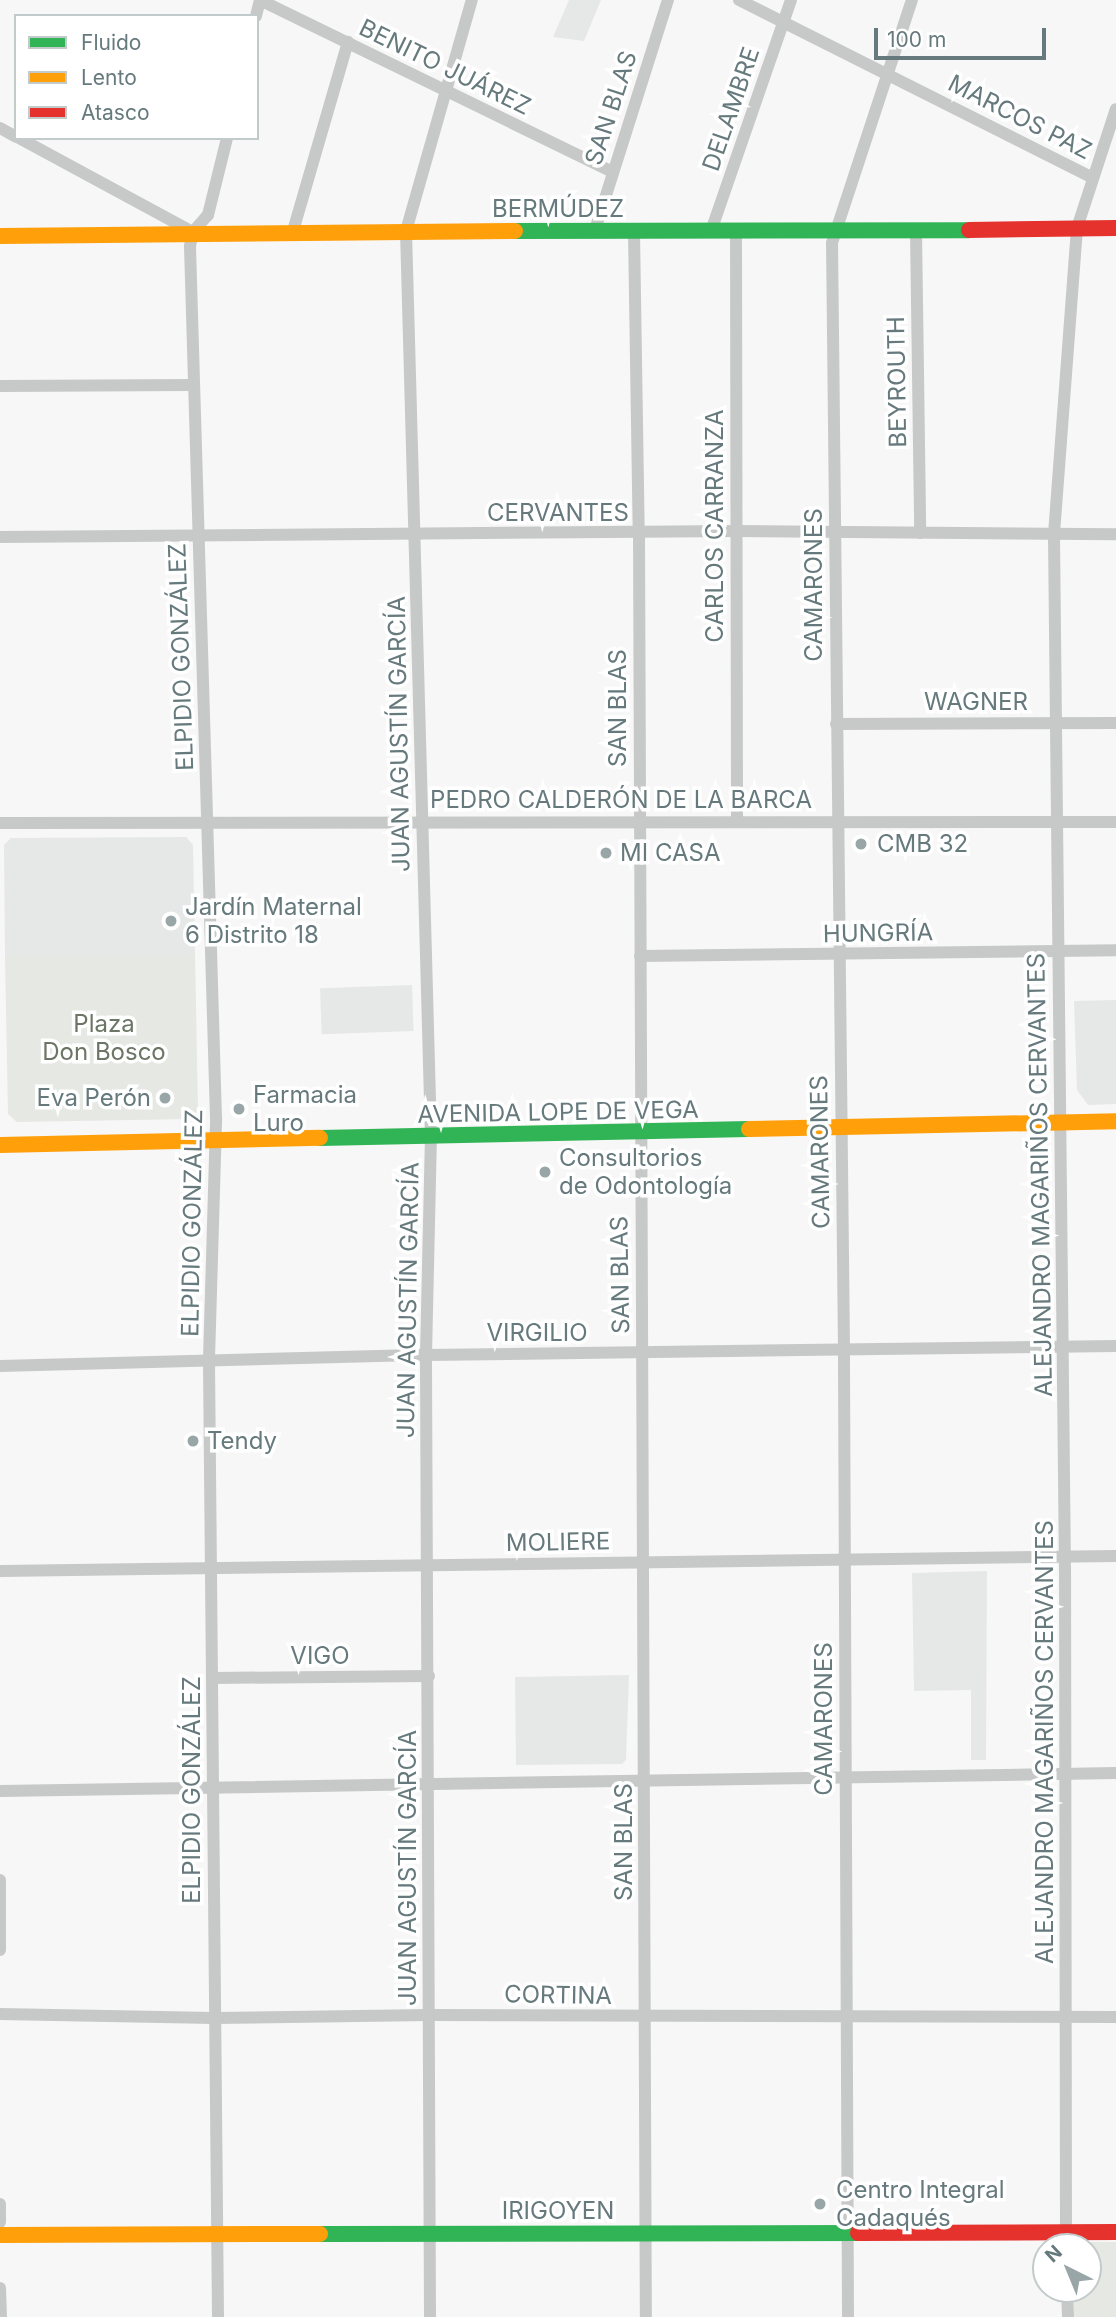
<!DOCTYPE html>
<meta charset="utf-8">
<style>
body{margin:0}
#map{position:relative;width:1116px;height:2317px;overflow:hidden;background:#f7f7f7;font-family:Inter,sans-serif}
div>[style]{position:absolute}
.built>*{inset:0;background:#e6e7e7;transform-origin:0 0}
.green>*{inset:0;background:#e6e8e4}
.street>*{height:12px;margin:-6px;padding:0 6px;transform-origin:6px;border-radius:6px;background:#c7c8c8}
.fast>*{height:16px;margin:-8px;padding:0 8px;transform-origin:8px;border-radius:8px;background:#30b455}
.slow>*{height:16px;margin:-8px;padding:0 8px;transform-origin:8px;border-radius:8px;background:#ff9f0a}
.jam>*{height:16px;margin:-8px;padding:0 8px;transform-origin:8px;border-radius:8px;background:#e5322d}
.dots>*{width:19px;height:19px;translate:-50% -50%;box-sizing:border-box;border:4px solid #fff;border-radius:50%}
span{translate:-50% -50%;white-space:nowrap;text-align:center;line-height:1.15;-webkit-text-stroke:7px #fff;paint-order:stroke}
.street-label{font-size:24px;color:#667a7d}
.poi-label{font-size:24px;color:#667a7d}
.left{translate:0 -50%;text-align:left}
.right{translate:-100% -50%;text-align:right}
.park-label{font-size:24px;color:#6c7665}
.legend{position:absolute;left:14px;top:14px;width:245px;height:126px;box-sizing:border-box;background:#fff;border:2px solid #c2cacb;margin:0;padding:9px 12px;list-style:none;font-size:21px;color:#667a7d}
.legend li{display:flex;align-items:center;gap:14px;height:35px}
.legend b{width:35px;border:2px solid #c2cacb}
.north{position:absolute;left:1032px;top:2233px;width:70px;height:70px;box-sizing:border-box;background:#fff;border:2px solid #c2cacb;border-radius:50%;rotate:317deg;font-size:19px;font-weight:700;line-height:28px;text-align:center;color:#667a7d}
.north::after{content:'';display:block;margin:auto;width:24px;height:32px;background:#99a6a8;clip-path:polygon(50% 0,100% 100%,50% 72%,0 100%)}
.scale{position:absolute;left:874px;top:28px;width:172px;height:32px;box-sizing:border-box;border:4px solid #667a7d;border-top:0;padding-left:9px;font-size:21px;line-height:24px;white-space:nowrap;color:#667a7d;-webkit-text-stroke:5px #fff;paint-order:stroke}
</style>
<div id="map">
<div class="built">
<div style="clip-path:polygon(569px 0,601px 0,584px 41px,553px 37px)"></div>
<div style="clip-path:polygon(186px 837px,193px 845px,195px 955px,5px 955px,4px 845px,11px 838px)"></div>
<div style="left:412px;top:985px;width:46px;height:92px;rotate:88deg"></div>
<div style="clip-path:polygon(1116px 1000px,1116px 1104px,1088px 1105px,1077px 1090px,1074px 1001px)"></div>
<div style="clip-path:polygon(987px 1571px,986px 1760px,971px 1760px,971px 1690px,914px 1691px,912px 1573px)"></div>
<div style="clip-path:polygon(629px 1675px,626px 1760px,622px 1764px,516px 1765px,515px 1677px)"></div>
</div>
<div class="green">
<div style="clip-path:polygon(5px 955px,195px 955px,198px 1111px,195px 1115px,191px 1119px,17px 1122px,8px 1114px)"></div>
<div style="clip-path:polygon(1087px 2242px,1116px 2242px,1116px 2317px,1073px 2317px,1074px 2289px,1088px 2289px,1088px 2247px,1078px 2247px)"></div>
</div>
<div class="street">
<div style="left:260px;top:0;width:392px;rotate:26deg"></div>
<div style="left:739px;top:0;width:396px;rotate:26.7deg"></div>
<div style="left:256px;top:16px;width:16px;rotate:-76deg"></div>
<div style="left:0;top:128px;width:18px;rotate:29deg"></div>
<div style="left:19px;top:138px;width:198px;rotate:28.4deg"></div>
<div style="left:595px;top:230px;width:241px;rotate:-72.4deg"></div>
<div style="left:916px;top:230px;width:303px;rotate:89.2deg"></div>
<div style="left:293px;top:231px;width:197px;rotate:-73.8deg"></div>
<div style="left:711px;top:231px;width:244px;rotate:-70.9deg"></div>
<div style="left:634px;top:232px;width:302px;rotate:89.1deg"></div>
<div style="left:639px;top:534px;width:1783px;rotate:89.78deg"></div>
<div style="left:736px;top:232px;width:589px;rotate:89.9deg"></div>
<div style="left:0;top:386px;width:192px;rotate:-0.3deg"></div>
<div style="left:0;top:537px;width:736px;rotate:-0.47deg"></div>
<div style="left:736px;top:531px;width:380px;rotate:0.5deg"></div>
<div style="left:836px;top:724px;width:280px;rotate:-0.2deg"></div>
<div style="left:0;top:823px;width:1116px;rotate:-0.05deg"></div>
<div style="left:640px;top:956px;width:476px;rotate:-0.7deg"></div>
<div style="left:0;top:1366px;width:426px;rotate:-1.5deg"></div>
<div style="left:426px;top:1355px;width:690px;rotate:-0.75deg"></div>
<div style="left:0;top:1571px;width:1116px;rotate:-0.77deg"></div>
<div style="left:212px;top:1678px;width:217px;rotate:-0.5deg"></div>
<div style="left:0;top:1791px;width:1116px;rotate:-0.92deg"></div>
<div style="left:0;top:1880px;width:70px;rotate:90deg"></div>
<div style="left:0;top:2014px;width:214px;rotate:1.1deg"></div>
<div style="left:214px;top:2018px;width:214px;rotate:-0.8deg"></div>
<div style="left:428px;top:2015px;width:688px;rotate:0.17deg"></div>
<div style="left:0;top:2204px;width:18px;rotate:90deg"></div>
<div style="left:1066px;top:2247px;width:677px;rotate:-90.08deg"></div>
<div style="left:1065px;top:1570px;width:1036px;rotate:-90.61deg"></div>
<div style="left:1054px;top:534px;width:307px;rotate:-85.7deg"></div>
<div style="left:1077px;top:228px;width:125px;rotate:-71.9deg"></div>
<div style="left:0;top:2288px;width:29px;rotate:88deg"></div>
<div style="left:1067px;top:2289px;width:28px;rotate:88deg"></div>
<div style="left:218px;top:2317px;width:958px;rotate:-90.54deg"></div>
<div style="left:209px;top:1359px;width:241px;rotate:-88.3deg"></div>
<div style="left:216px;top:1118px;width:872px;rotate:-91.71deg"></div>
<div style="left:190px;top:246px;width:14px;rotate:-78deg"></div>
<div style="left:193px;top:232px;width:23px;rotate:-49deg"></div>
<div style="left:208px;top:215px;width:79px;rotate:-76.1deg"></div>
<div style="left:430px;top:2317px;width:962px;rotate:-90.24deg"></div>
<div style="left:426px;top:1355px;width:218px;rotate:-88.7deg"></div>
<div style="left:431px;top:1137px;width:906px;rotate:-91.58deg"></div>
<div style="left:406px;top:231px;width:240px;rotate:-74.1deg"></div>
<div style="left:848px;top:2317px;width:968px;rotate:-90.24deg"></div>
<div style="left:844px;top:1349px;width:1106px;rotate:-90.62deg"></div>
<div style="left:832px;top:243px;width:256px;rotate:-71.8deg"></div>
</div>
<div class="fast">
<div style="left:515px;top:231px;width:454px;rotate:-0.1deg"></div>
<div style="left:320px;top:1138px;width:429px;rotate:-1.2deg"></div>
<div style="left:320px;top:2234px;width:538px;rotate:-0.11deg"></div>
</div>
<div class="slow">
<div style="left:0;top:236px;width:515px;rotate:-0.56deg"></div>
<div style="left:749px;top:1129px;width:367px;rotate:-1.2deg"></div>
<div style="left:0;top:1145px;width:320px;rotate:-1.3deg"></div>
<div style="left:0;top:2235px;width:320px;rotate:-0.2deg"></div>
</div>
<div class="jam">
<div style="left:969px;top:230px;width:147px;rotate:-0.8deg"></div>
<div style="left:858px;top:2233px;width:258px;rotate:-0.2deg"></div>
</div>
<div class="dots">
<div style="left:861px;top:844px;background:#99a6a8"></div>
<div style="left:606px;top:853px;background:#99a6a8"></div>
<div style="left:171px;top:921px;background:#99a6a8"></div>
<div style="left:165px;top:1098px;background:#99a6a8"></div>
<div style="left:239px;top:1109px;background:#99a6a8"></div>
<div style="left:545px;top:1172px;background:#99a6a8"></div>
<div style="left:193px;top:1441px;background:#99a6a8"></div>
<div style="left:820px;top:2204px;background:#99a6a8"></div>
</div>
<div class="street-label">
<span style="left:445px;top:67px;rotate:26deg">BENITO JUÁREZ</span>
<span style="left:611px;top:108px;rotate:-72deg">SAN BLAS</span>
<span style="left:731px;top:109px;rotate:-71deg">DELAMBRE</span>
<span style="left:1020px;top:117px;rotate:27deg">MARCOS PAZ</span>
<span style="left:558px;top:209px">BERMÚDEZ</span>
<span style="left:897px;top:382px;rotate:-91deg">BEYROUTH</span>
<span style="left:558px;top:513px">CERVANTES</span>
<span style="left:715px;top:526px;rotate:-90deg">CARLOS CARRANZA</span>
<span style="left:814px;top:585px;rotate:-90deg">CAMARONES</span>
<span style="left:181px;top:657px;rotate:-92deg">ELPIDIO GONZÁLEZ</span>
<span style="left:976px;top:702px">WAGNER</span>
<span style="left:618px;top:708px;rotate:-90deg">SAN BLAS</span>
<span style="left:399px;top:734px;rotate:-91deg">JUAN AGUSTÍN GARCÍA</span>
<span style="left:621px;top:800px">PEDRO CALDERÓN DE LA BARCA</span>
<span style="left:878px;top:933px;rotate:-1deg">HUNGRÍA</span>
<span style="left:558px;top:1112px;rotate:-1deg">AVENIDA LOPE DE VEGA</span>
<span style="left:820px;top:1152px;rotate:-91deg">CAMARONES</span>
<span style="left:1040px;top:1175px;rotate:-91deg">ALEJANDRO MAGARIÑOS CERVANTES</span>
<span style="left:192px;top:1223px;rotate:-89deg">ELPIDIO GONZÁLEZ</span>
<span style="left:620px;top:1275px;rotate:-91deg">SAN BLAS</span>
<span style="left:408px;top:1300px;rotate:-89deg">JUAN AGUSTÍN GARCÍA</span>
<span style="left:537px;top:1333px">VIRGILIO</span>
<span style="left:558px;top:1542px;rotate:-1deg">MOLIERE</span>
<span style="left:320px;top:1656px">VIGO</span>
<span style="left:824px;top:1719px;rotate:-90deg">CAMARONES</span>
<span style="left:1045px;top:1742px;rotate:-90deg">ALEJANDRO MAGARIÑOS CERVANTES</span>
<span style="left:192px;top:1790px;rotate:-90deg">ELPIDIO GONZÁLEZ</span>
<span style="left:624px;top:1842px;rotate:-90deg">SAN BLAS</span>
<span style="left:408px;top:1868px;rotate:-90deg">JUAN AGUSTÍN GARCÍA</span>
<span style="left:558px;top:1995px;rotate:1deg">CORTINA</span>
<span style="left:558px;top:2211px">IRIGOYEN</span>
</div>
<div class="poi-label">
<span class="left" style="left:877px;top:844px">CMB 32</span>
<span class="left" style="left:620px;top:853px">MI CASA</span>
<span class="left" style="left:185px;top:921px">Jardín Maternal<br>6 Distrito 18</span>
<span class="left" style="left:253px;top:1109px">Farmacia<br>Luro</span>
<span class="right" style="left:151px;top:1098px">Eva Perón</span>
<span class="left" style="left:559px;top:1172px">Consultorios<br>de Odontología</span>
<span class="left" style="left:207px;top:1441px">Tendy</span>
<span class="left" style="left:836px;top:2204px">Centro Integral<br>Cadaqués</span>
</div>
<div class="park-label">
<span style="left:104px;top:1038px">Plaza<br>Don Bosco</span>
</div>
<ul class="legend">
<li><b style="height:9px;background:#30b455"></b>Fluido</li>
<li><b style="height:9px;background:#ff9f0a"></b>Lento</li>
<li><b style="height:9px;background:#e5322d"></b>Atasco</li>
</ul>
<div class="north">N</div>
<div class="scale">100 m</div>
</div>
